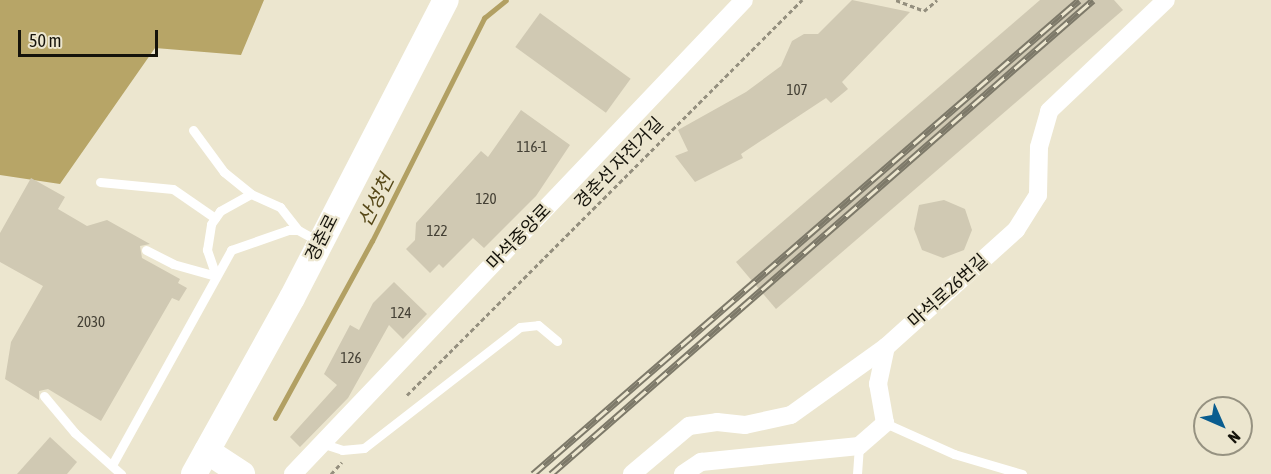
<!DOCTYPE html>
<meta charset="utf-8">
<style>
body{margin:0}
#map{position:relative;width:1271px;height:474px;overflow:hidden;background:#ece6cf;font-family:"Asap Condensed","Noto Sans KR",sans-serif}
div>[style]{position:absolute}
.forest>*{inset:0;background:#b7a567}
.stream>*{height:5px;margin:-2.5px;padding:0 2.5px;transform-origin:2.5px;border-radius:2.5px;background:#b2a063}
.building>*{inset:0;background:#d0c9b3;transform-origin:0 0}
.path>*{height:3px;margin-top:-1.5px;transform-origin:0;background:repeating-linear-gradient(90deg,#948f7e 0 4.5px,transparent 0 7.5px)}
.lane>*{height:9px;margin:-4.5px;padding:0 4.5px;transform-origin:4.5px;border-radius:4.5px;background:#fff}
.street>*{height:18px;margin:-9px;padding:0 9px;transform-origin:9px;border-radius:9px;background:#fff}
.secondary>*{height:26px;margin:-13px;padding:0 13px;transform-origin:13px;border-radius:13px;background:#fff}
.rail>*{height:7px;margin-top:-3.5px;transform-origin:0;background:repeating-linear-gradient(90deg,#ece6cf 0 14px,#7d7969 0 28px);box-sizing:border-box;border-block:2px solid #7d7969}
span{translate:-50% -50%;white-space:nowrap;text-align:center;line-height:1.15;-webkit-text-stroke:4.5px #ece6cf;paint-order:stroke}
.number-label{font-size:15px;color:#444035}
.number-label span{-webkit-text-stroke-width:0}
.street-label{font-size:18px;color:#15130b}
.water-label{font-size:20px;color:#574919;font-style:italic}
.north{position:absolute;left:1193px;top:396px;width:60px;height:60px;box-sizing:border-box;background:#ece6cf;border:2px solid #969281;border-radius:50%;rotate:135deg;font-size:16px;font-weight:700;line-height:24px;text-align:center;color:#15130b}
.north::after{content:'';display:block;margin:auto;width:21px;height:27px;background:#0a5d8f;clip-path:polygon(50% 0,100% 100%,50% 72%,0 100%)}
.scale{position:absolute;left:18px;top:30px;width:140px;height:27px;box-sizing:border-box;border:3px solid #15130b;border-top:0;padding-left:8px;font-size:18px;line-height:21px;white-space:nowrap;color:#15130b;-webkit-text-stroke:4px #ece6cf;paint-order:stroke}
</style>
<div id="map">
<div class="forest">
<div style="clip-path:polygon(0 0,264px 0,241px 55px,155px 48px,60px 184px,0 175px)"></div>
</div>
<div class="stream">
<div style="left:275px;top:418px;width:202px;rotate:-61.3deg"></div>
<div style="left:372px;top:241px;width:250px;rotate:-63.3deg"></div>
<div style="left:484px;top:18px;width:28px;rotate:-39deg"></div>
</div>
<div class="building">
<div style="clip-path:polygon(852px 0,910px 12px,842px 82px,848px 89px,831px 103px,826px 98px,741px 154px,743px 158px,695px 182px,675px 156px,688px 151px,678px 130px,746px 92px,781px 66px,792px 41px,804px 34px,818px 34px)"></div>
<div style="clip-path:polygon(1040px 0,1114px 0,1123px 10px,776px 309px,736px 262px)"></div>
<div style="left:540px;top:13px;width:112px;height:42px;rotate:36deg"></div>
<div style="clip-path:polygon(521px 110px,570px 145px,536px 196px,484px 248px,473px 238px,443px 268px,439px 264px,430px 273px,406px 249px,415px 240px,416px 223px,481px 151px,488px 157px)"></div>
<div style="clip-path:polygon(31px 178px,65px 197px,58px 209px,87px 226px,107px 220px,150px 244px,140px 246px,142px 258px,180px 279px,178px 283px,187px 288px,179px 301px,172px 298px,101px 421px,48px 389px,39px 391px,39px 400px,5px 379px,11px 342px,43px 286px,0 262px,0 233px)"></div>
<div style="clip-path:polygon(944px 200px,965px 209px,972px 230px,964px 250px,943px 258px,922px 250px,914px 229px,919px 205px)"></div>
<div style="clip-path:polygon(394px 282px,427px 314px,403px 339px,389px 325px,348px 398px,300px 447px,290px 437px,337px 385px,324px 374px,350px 325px,359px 330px,373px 303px)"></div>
<div style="clip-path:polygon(50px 437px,77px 462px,67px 474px,17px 474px)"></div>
</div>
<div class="path">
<div style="left:896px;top:0;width:30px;rotate:21deg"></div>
<div style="left:924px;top:11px;width:17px;rotate:-40deg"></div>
<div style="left:407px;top:395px;width:559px;rotate:-45deg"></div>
<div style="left:331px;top:474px;width:16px;rotate:-47deg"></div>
</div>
<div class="lane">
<div style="left:193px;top:130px;width:52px;rotate:53.6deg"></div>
<div style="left:224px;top:172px;width:35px;rotate:39deg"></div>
<div style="left:251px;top:194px;width:32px;rotate:24deg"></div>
<div style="left:280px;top:207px;width:29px;rotate:52deg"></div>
<div style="left:100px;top:182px;width:73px;rotate:5.5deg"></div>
<div style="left:173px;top:189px;width:51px;rotate:34.6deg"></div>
<div style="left:146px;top:250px;width:30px;rotate:27deg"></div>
<div style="left:173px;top:264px;width:45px;rotate:15.6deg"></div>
<div style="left:216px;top:276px;width:28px;rotate:-109deg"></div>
<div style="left:207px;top:250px;width:26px;rotate:-81deg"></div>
<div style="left:211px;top:224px;width:16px;rotate:-55deg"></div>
<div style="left:220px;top:211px;width:35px;rotate:-29deg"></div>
<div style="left:44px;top:396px;width:48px;rotate:50deg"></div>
<div style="left:75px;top:433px;width:62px;rotate:41.7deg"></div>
<div style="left:885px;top:423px;width:76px;rotate:24.2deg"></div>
<div style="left:954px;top:454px;width:71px;rotate:16.4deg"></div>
<div style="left:321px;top:443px;width:22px;rotate:18deg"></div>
<div style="left:342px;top:450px;width:22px;rotate:-5deg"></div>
<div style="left:364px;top:448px;width:197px;rotate:-37.8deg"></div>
<div style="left:520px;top:327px;width:18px;rotate:-6deg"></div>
<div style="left:538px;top:325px;width:25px;rotate:40deg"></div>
<div style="left:112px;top:465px;width:246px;rotate:-61deg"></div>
<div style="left:231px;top:250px;width:60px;rotate:-19.3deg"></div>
<div style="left:288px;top:230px;width:10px"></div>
<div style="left:298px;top:230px;width:23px;rotate:29deg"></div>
<div style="left:857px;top:474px;width:28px;rotate:-86deg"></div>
</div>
<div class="street">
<div style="left:293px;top:474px;width:654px;rotate:-46.42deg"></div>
<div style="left:632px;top:474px;width:75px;rotate:-40.1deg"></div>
<div style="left:689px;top:426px;width:28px;rotate:-8deg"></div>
<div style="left:717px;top:422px;width:28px;rotate:6deg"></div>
<div style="left:745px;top:425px;width:47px;rotate:-12.3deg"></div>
<div style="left:791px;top:415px;width:117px;rotate:-35.6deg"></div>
<div style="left:886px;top:347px;width:175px;rotate:-42deg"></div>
<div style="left:1016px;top:230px;width:41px;rotate:-57.8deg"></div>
<div style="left:1038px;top:195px;width:48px;rotate:-88.8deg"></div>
<div style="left:1039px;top:147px;width:37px;rotate:-74deg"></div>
<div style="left:1049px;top:111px;width:161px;rotate:-43.5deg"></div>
<div style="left:683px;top:474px;width:22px;rotate:-34deg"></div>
<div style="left:701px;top:462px;width:159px;rotate:-5.8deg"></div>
<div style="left:859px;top:446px;width:35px;rotate:-41deg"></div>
<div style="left:885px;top:423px;width:40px;rotate:-100deg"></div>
<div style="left:878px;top:384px;width:38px;rotate:-78deg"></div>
</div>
<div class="secondary">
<div style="left:207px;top:451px;width:42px;rotate:33.3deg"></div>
<div style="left:194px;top:474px;width:201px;rotate:-60.9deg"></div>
<div style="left:292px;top:298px;width:335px;rotate:-62.7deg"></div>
</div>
<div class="rail">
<div style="left:533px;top:474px;width:723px;rotate:-40.96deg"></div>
<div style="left:551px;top:474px;width:720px;rotate:-41.17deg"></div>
</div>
<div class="number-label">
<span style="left:797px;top:90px">107</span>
<span style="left:532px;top:147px">116-1</span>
<span style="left:486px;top:199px">120</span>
<span style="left:437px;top:231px">122</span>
<span style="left:401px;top:313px">124</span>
<span style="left:91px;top:322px">2030</span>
<span style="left:351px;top:358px">126</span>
</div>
<div class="street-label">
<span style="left:619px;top:163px;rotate:-46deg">경춘선 자전거길</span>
<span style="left:519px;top:237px;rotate:-46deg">마석중앙로</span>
<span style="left:322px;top:238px;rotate:-63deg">경춘로</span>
<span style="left:948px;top:291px;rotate:-42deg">마석로26번길</span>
</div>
<div class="water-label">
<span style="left:375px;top:200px;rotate:-63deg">산성천</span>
</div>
<div class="north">N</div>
<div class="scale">50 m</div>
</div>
